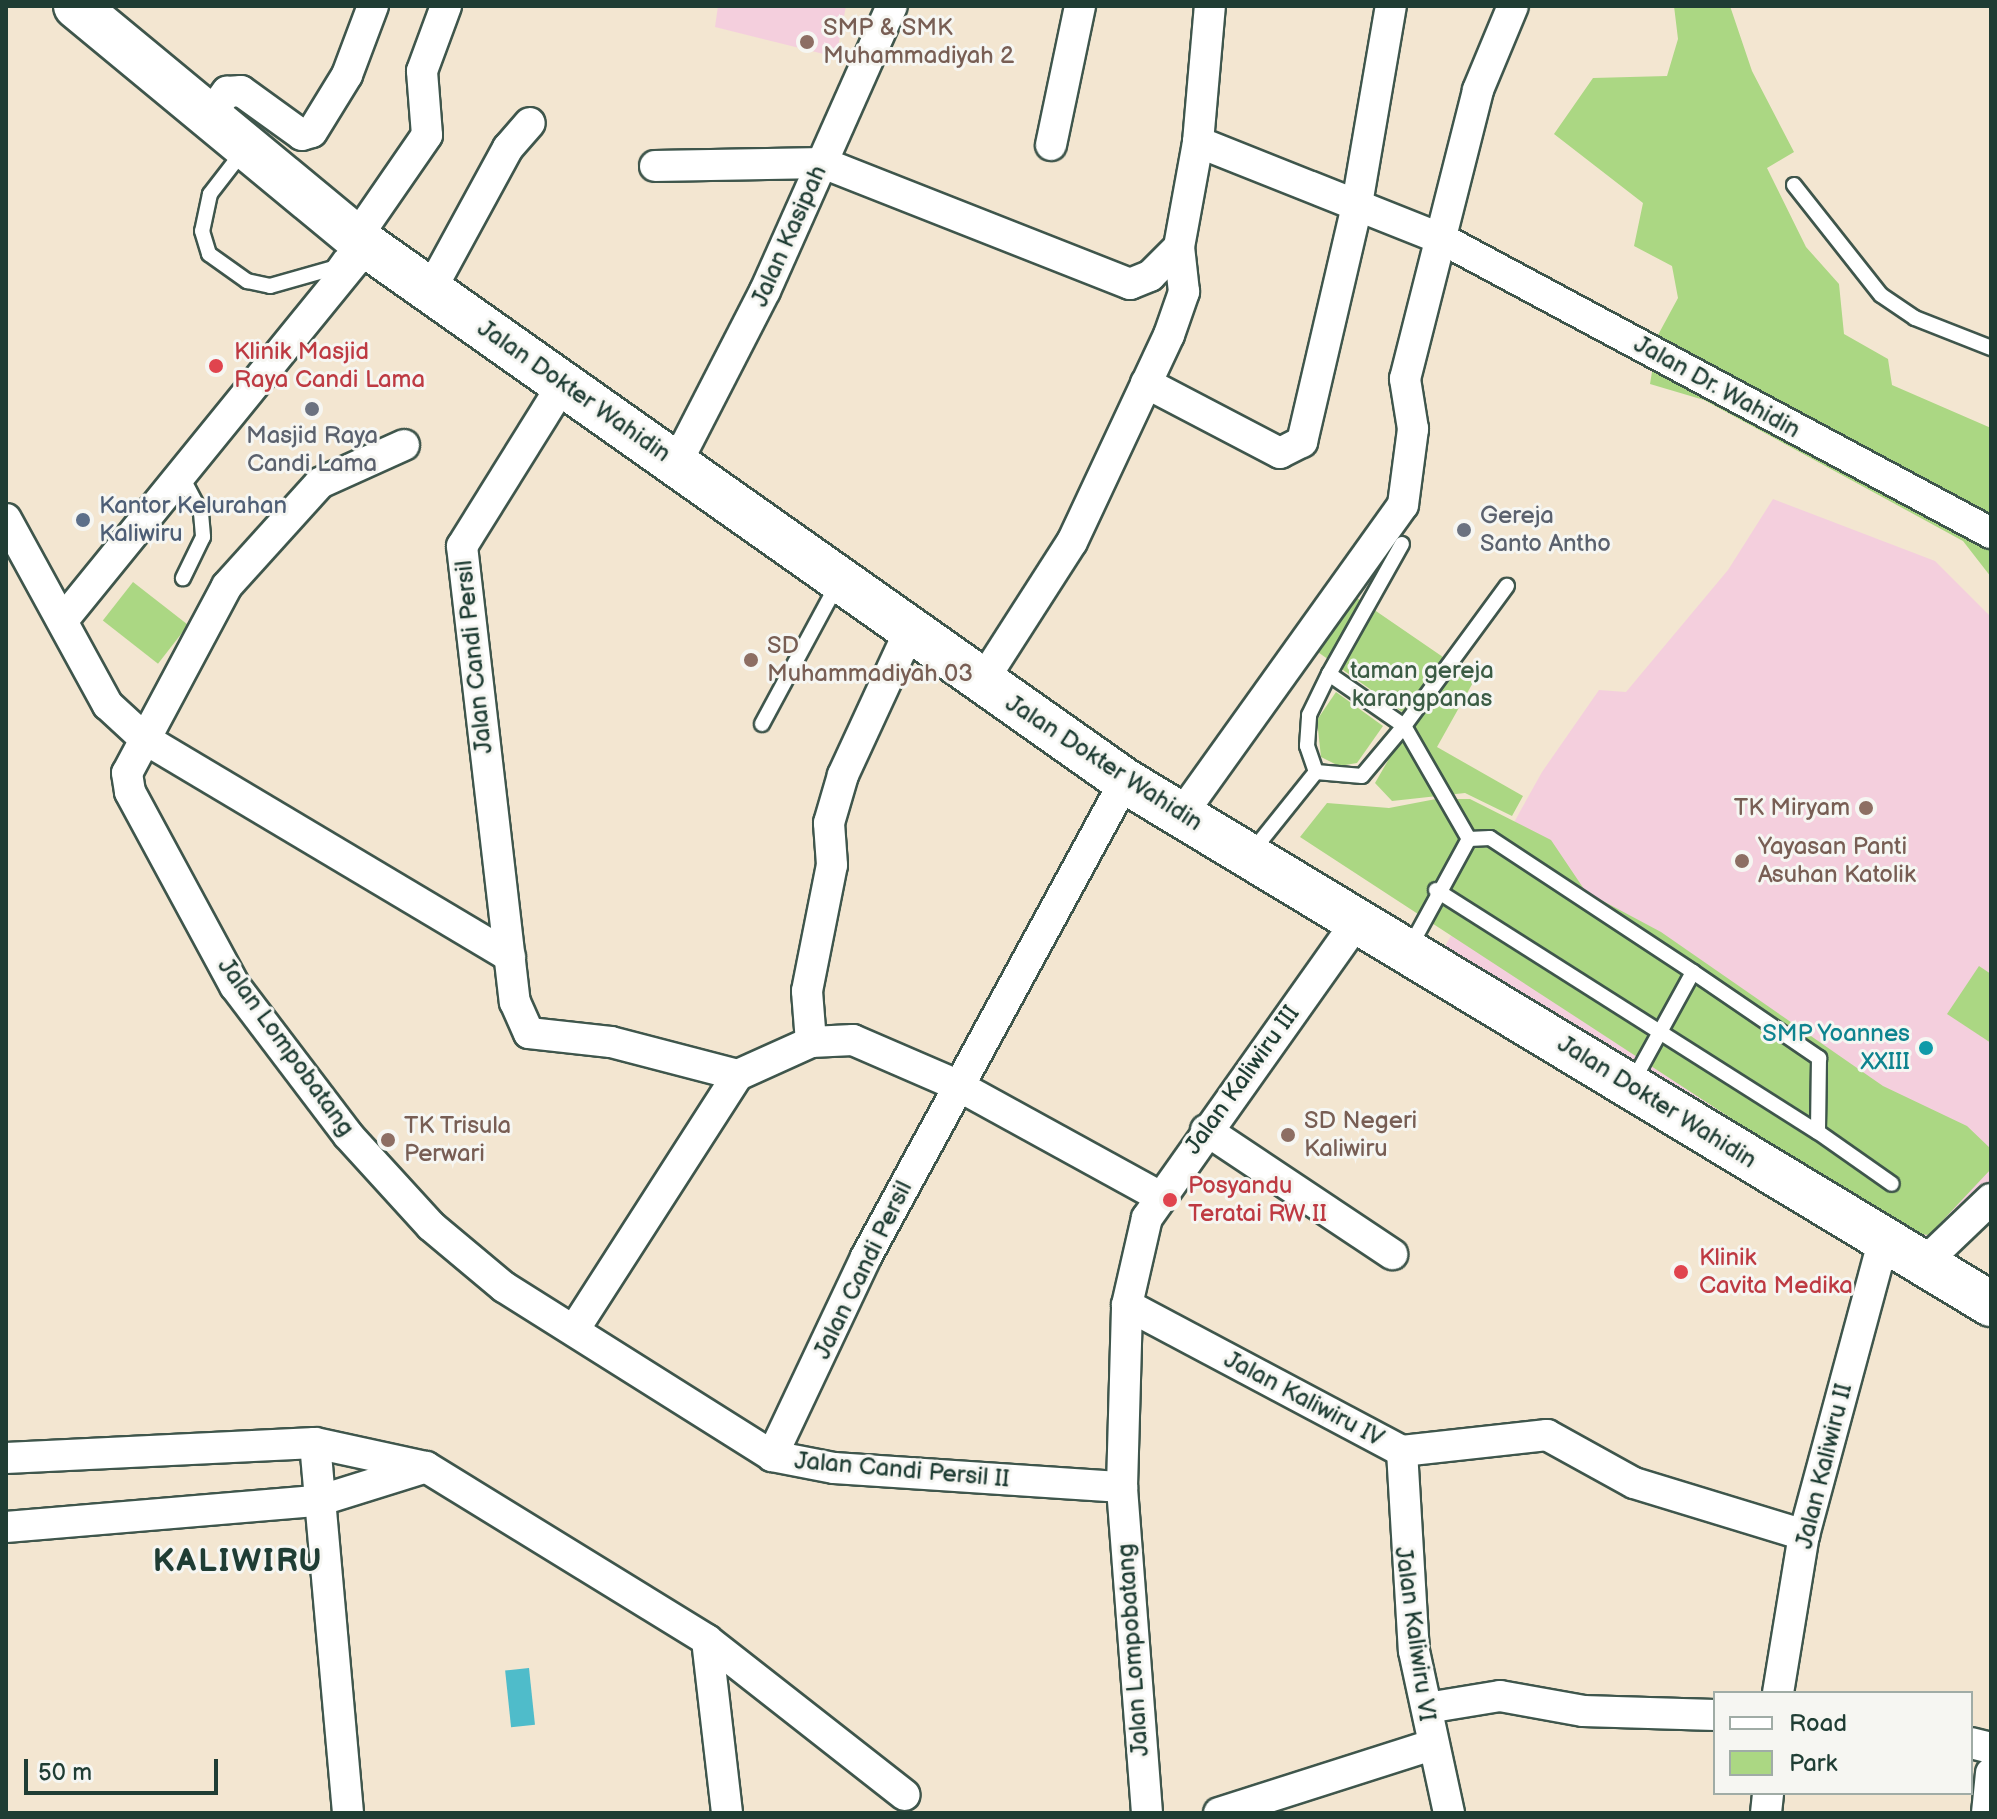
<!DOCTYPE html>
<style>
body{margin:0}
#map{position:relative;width:1997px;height:1819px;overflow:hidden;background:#f3e6d1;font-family:"Balsamiq Sans",sans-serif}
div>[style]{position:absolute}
.built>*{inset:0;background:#f4cfdd}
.green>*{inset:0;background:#abd783;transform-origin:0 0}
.water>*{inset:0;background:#4fbcca;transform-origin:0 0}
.roads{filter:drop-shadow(2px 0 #3f564c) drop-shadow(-2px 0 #3f564c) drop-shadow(0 2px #3f564c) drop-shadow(0 -2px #3f564c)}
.service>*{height:14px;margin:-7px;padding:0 7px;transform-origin:7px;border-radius:7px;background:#fff}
.minor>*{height:30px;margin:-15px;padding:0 15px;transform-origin:15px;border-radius:15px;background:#fff}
.trunk>*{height:44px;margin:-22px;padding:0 22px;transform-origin:22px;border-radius:22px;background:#fff}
.dots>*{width:22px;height:22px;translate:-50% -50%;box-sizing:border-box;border:4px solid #f6f6f2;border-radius:50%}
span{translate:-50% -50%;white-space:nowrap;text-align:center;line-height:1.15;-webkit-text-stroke:6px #f6f6f2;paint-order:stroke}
.education-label{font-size:24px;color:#785e54}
.left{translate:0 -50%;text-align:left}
.right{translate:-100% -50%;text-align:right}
.street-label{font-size:24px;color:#1f3d34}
.health-label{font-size:24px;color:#be3a42}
.worship-label{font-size:24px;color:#5b616d}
.service-label{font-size:24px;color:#4e5e75}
.park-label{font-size:24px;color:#3b5c44}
.culture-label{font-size:24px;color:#0d838f}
.district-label{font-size:32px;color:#1f3d34;font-weight:700;letter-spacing:2px}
.frame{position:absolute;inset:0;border:8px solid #1f3d34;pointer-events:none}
.legend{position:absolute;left:1713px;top:1691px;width:260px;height:104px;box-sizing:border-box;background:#f6f6f2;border:2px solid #a0aca6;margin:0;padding:10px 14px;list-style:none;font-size:24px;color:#1f3d34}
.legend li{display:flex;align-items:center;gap:16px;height:40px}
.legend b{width:40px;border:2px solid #a0aca6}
.scale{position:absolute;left:24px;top:1759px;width:194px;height:36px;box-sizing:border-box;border:4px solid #1f3d34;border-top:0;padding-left:10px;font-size:24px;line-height:28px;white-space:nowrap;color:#1f3d34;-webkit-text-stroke:6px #f6f6f2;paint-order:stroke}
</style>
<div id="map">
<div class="built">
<div style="clip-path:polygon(718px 6px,846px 6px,836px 57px,715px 27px)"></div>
<div style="clip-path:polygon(1773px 499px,1935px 561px,1991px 617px,1991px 1193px,1927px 1257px,1443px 950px,1542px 772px,1599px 690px,1626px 692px,1728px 570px)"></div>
</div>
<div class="green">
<div style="clip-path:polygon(1674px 6px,1730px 6px,1752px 71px,1794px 152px,1767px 168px,1806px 247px,1839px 284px,1844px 334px,1888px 359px,1892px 385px,1991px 428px,1991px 577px,1963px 541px,1704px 400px,1650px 384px,1658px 335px,1678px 298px,1672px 266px,1634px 246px,1643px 203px,1554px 134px,1593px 78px,1667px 76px,1678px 39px)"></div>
<div style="left:133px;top:582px;width:70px;height:49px;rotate:38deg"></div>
<div style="clip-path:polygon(1354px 596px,1475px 679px,1437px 747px,1523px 796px,1512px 816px,1465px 793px,1392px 801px,1375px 783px,1412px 719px,1315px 650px)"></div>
<div style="clip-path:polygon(1336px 692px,1383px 726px,1357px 763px,1339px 766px,1321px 757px,1317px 720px)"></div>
<div style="clip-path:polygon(1436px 799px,1470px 799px,1551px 840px,1586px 892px,1661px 932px,1883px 1086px,1967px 1126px,1991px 1149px,1991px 1169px,1929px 1235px,1907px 1233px,1300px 837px,1327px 803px,1389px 808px)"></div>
<div style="clip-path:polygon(1979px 966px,1991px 974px,1991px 1043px,1947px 1014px)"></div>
</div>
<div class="water">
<div style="left:529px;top:1668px;width:57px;height:24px;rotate:84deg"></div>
</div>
<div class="roads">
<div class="service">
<div style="left:244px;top:150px;width:56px;rotate:127.7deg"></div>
<div style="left:210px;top:194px;width:38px;rotate:102deg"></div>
<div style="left:202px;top:231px;width:24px;rotate:73deg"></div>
<div style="left:209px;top:254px;width:47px;rotate:35.4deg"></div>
<div style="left:247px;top:281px;width:24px;rotate:12deg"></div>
<div style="left:270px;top:286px;width:66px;rotate:-15.9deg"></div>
<div style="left:333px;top:268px;width:14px;rotate:-54deg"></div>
<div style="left:1794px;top:185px;width:140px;rotate:51.7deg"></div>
<div style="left:1881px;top:295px;width:41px;rotate:34.1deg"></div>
<div style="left:1915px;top:318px;width:82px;rotate:21.5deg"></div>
<div style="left:181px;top:475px;width:43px;rotate:62.2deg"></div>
<div style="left:201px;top:513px;width:24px;rotate:85deg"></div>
<div style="left:203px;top:537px;width:46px;rotate:116deg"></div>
<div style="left:1329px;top:674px;width:91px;rotate:34.7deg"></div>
<div style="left:1404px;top:726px;width:65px;rotate:130deg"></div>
<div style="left:1362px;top:776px;width:46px;rotate:-175deg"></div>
<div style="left:1316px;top:772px;width:28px;rotate:-109deg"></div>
<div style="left:1307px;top:746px;width:31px;rotate:-86deg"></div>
<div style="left:1309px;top:715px;width:46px;rotate:-64deg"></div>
<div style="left:1329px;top:674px;width:149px;rotate:-60.7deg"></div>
<div style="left:762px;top:724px;width:160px;rotate:-61.7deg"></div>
<div style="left:1469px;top:839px;width:130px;rotate:-119.9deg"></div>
<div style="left:1404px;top:726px;width:174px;rotate:-53.7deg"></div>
<div style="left:1251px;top:853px;width:104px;rotate:-51.3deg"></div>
<div style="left:1436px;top:890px;width:452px;rotate:32.4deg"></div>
<div style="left:1410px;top:947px;width:123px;rotate:-61.4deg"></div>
<div style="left:1469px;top:839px;width:21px;rotate:-3deg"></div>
<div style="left:1490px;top:838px;width:243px;rotate:33.4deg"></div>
<div style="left:1693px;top:972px;width:127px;rotate:118.8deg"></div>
<div style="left:1693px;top:972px;width:153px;rotate:34.3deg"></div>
<div style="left:1819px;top:1058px;width:74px;rotate:90.8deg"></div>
<div style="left:1818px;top:1132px;width:90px;rotate:35.1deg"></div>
</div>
<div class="minor">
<div style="left:210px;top:115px;width:29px;rotate:-54deg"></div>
<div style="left:227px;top:92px;width:14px;rotate:-4deg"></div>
<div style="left:241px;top:91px;width:75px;rotate:35.8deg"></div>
<div style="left:302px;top:135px;width:10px;rotate:-17deg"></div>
<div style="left:312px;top:132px;width:67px;rotate:-58.4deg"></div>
<div style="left:347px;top:75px;width:74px;rotate:-69.4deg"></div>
<div style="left:1198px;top:142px;width:137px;rotate:-85deg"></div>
<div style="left:1051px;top:145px;width:142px;rotate:-78.2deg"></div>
<div style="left:655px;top:166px;width:168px;rotate:-1deg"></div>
<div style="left:823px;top:163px;width:330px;rotate:21.5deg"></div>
<div style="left:1130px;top:284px;width:22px;rotate:-22deg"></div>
<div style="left:1150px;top:276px;width:41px;rotate:-45deg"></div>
<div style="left:1179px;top:247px;width:107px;rotate:-79.7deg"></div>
<div style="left:1198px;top:142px;width:265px;rotate:21.7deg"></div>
<div style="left:1444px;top:240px;width:621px;rotate:28.18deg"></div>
<div style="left:356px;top:238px;width:125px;rotate:-55.4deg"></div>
<div style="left:427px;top:135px;width:64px;rotate:-94.5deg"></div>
<div style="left:422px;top:71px;width:69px;rotate:-69.7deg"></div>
<div style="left:430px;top:291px;width:163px;rotate:-61.4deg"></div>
<div style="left:508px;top:148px;width:33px;rotate:-49deg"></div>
<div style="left:1146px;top:383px;width:151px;rotate:27.6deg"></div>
<div style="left:1280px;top:453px;width:25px;rotate:-27deg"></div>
<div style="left:1302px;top:442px;width:238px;rotate:-76.9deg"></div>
<div style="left:1356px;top:210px;width:207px;rotate:-80.3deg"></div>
<div style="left:563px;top:384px;width:191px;rotate:121.9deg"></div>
<div style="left:462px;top:546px;width:459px;rotate:83.4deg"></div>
<div style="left:515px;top:1002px;width:34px;rotate:66deg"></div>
<div style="left:529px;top:1033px;width:82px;rotate:6.3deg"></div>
<div style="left:611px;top:1042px;width:131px;rotate:14.6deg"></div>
<div style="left:404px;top:445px;width:92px;rotate:155.7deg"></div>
<div style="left:320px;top:483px;width:139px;rotate:132.1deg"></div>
<div style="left:227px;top:586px;width:212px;rotate:118.1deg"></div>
<div style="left:127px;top:773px;width:19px;rotate:81deg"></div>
<div style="left:130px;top:792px;width:221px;rotate:61.6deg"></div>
<div style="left:235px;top:986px;width:187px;rotate:52.8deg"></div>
<div style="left:348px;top:1135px;width:123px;rotate:47.6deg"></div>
<div style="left:431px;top:1226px;width:95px;rotate:39.9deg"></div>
<div style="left:504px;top:1287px;width:317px;rotate:32.2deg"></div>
<div style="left:772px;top:1456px;width:63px;rotate:11deg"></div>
<div style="left:834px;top:1468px;width:289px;rotate:3.8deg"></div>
<div style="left:677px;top:462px;width:192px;rotate:-62.8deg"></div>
<div style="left:765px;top:291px;width:312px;rotate:-66deg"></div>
<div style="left:6px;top:519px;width:212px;rotate:61.3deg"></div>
<div style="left:108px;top:705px;width:50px;rotate:42.6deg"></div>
<div style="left:145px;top:739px;width:425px;rotate:30.8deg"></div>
<div style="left:63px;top:620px;width:483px;rotate:-50.9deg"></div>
<div style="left:982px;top:682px;width:166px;rotate:-57.3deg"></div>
<div style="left:1072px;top:542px;width:229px;rotate:-64.9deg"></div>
<div style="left:1169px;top:335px;width:46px;rotate:-70.8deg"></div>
<div style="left:1184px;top:292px;width:45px;rotate:-96.3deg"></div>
<div style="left:1181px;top:815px;width:381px;rotate:-54.4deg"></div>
<div style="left:1403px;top:505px;width:77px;rotate:-82.5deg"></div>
<div style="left:1413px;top:429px;width:51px;rotate:-99.1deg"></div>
<div style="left:1405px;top:379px;width:298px;rotate:-75.8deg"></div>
<div style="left:1478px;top:90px;width:91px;rotate:-67.4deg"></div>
<div style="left:811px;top:1042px;width:51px;rotate:-94.5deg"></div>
<div style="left:807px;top:991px;width:128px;rotate:-78.8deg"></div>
<div style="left:832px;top:865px;width:42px;rotate:-94.1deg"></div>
<div style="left:829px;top:823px;width:50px;rotate:-73.7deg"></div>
<div style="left:843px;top:775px;width:157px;rotate:-65.2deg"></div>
<div style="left:1206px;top:1130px;width:224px;rotate:33.7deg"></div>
<div style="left:1923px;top:1264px;width:94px;rotate:-43.7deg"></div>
<div style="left:1127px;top:1305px;width:311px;rotate:28deg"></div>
<div style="left:1402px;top:1451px;width:146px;rotate:-6.3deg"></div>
<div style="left:1547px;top:1435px;width:99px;rotate:28.9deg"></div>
<div style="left:1634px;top:1483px;width:178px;rotate:17deg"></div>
<div style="left:574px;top:1330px;width:303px;rotate:-57.3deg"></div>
<div style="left:738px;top:1075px;width:80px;rotate:-24.3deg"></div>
<div style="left:811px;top:1042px;width:42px;rotate:-2.7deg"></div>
<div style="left:853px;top:1040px;width:113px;rotate:23.4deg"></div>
<div style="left:957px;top:1085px;width:228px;rotate:28.8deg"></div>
<div style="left:315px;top:1443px;width:371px;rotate:84.9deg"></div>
<div style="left:1402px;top:1451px;width:200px;rotate:86.6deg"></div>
<div style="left:1414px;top:1651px;width:166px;rotate:77.8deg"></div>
<div style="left:772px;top:1456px;width:220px;rotate:-64.7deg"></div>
<div style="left:866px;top:1257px;width:542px;rotate:-61.45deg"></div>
<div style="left:6px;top:1458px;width:309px;rotate:-2.8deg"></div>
<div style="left:315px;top:1443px;width:114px;rotate:12.2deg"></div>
<div style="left:426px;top:1467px;width:330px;rotate:31.6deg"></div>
<div style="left:707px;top:1640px;width:251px;rotate:38.1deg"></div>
<div style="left:6px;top:1527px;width:313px;rotate:-4.8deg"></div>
<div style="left:318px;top:1501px;width:111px;rotate:-17.3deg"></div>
<div style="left:707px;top:1640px;width:174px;rotate:83.4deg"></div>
<div style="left:1778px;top:1693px;width:160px;rotate:-80.7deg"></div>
<div style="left:1804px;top:1535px;width:303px;rotate:-74.9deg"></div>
<div style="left:1427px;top:1708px;width:74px;rotate:-9.3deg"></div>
<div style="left:1500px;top:1696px;width:84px;rotate:10.2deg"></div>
<div style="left:1583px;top:1711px;width:132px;rotate:1.7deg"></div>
<div style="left:1971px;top:1743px;width:21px;rotate:14deg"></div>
<div style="left:1147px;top:1813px;width:327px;rotate:-94.4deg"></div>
<div style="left:1122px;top:1487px;width:182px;rotate:-88.4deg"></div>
<div style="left:1127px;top:1305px;width:89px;rotate:-77.1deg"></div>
<div style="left:1147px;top:1218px;width:367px;rotate:-54.7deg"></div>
<div style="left:1219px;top:1813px;width:220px;rotate:-17.7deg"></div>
<div style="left:1766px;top:1813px;width:20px;rotate:-84deg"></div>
<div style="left:1987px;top:1813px;width:40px;rotate:-84.3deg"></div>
</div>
<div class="trunk">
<div style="left:76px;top:6px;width:364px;rotate:39.6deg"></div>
<div style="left:356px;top:238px;width:941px;rotate:35.23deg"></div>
<div style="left:1125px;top:781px;width:1012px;rotate:31.13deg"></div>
</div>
</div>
<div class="dots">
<div style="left:807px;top:42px;background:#8d6e63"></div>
<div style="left:216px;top:366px;background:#e0444e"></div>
<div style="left:312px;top:409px;background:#6b7280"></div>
<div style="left:83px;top:520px;background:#5c6f8a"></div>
<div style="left:1464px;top:530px;background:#6b7280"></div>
<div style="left:751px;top:660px;background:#8d6e63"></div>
<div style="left:1866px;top:808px;background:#8d6e63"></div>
<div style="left:1742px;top:861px;background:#8d6e63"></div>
<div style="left:1926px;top:1048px;background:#0f9aa8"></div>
<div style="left:1288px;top:1135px;background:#8d6e63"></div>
<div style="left:388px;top:1140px;background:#8d6e63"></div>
<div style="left:1170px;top:1200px;background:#e0444e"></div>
<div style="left:1681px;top:1272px;background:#e0444e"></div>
</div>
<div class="education-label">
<span class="left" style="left:823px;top:42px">SMP &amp; SMK<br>Muhammadiyah 2</span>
<span class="left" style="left:767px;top:660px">SD<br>Muhammadiyah 03</span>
<span class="right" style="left:1850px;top:808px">TK Miryam</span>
<span class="left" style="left:1758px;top:861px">Yayasan Panti<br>Asuhan Katolik</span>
<span class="left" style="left:1304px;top:1135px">SD Negeri<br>Kaliwiru</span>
<span class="left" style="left:404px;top:1140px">TK Trisula<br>Perwari</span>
</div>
<div class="street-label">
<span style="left:789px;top:236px;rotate:-66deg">Jalan Kasipah</span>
<span style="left:1717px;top:387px;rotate:29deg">Jalan Dr. Wahidin</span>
<span style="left:574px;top:391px;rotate:35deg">Jalan Dokter Wahidin</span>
<span style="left:474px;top:657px;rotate:-96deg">Jalan Candi Persil</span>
<span style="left:1104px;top:763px;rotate:33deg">Jalan Dokter Wahidin</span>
<span style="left:286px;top:1047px;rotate:54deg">Jalan Lompobatang</span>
<span style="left:1242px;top:1080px;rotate:-54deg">Jalan Kaliwiru III</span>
<span style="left:1657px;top:1102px;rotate:32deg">Jalan Dokter Wahidin</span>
<span style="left:863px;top:1270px;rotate:-64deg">Jalan Candi Persil</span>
<span style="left:1304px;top:1399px;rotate:28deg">Jalan Kaliwiru IV</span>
<span style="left:1824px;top:1466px;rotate:-76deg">Jalan Kaliwiru II</span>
<span style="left:902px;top:1470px;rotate:5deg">Jalan Candi Persil II</span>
<span style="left:1415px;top:1634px;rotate:82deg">Jalan Kaliwiru VI</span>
<span style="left:1133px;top:1650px;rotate:-94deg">Jalan Lompobatang</span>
</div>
<div class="health-label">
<span class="left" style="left:234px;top:366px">Klinik Masjid<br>Raya Candi Lama</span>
<span class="left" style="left:1188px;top:1200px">Posyandu<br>Teratai RW II</span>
<span class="left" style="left:1699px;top:1272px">Klinik<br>Cavita Medika</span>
</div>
<div class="worship-label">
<span style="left:312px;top:450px">Masjid Raya<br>Candi Lama</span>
<span class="left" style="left:1480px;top:530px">Gereja<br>Santo Antho</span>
</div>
<div class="service-label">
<span class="left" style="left:99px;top:520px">Kantor Kelurahan<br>Kaliwiru</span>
</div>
<div class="park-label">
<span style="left:1422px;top:685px">taman gereja<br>karangpanas</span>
</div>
<div class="culture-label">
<span class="right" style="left:1910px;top:1048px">SMP Yoannes<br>XXIII</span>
</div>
<div class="district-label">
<span style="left:238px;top:1562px">KALIWIRU</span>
</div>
<div class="frame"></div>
<ul class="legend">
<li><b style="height:10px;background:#fff"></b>Road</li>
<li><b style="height:22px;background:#abd783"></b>Park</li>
</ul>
<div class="scale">50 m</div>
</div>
